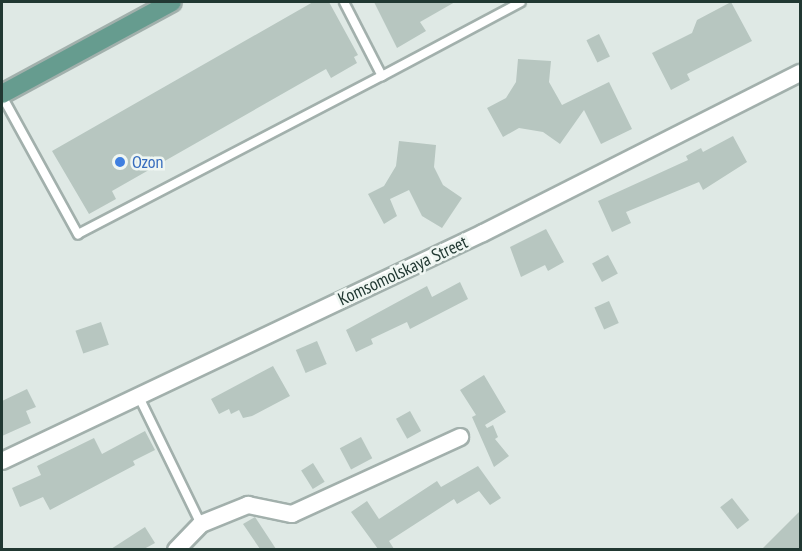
<!DOCTYPE html>
<style>
body{margin:0}
#map{position:relative;width:802px;height:551px;overflow:hidden;background:#dfe9e5;font-family:"PT Sans Narrow",sans-serif}
div>[style]{position:absolute}
.building>*{inset:0;background:#b7c6c0;transform-origin:0 0}
.roads{filter:drop-shadow(2px 0 #a2b0ac) drop-shadow(-2px 0 #a2b0ac) drop-shadow(0 2px #a2b0ac) drop-shadow(0 -2px #a2b0ac)}
.lane>*{height:8px;margin:-4px;padding:0 4px;transform-origin:4px;border-radius:4px;background:#fff}
.street>*{height:16px;margin:-8px;padding:0 8px;transform-origin:8px;border-radius:8px;background:#fff}
.primary>*{height:18px;margin:-9px;padding:0 9px;transform-origin:9px;border-radius:9px;background:#669c8f}
.dots>*{width:16px;height:16px;translate:-50% -50%;box-sizing:border-box;border:3px solid #eff6f2;border-radius:50%}
span{translate:-50% -50%;white-space:nowrap;text-align:center;line-height:1.15;-webkit-text-stroke:5px #eff6f2;paint-order:stroke}
.shop-label{font-size:18px;color:#366cbe}
.left{translate:0 -50%;text-align:left}
.street-label{font-size:18px;color:#213832}
.frame{position:absolute;inset:0;border:3px solid #213832;pointer-events:none}
</style>
<div id="map">
<div class="building">
<div style="clip-path:polygon(313px 2px,329px 2px,358px 55px,354px 57px,357px 63px,331px 78px,326px 69px,112px 191px,116px 199px,89px 214px,52px 151px)"></div>
<div style="clip-path:polygon(374px 2px,455px 2px,420px 22px,426px 31px,397px 48px)"></div>
<div style="clip-path:polygon(731px 2px,752px 41px,687px 74px,690px 80px,671px 90px,652px 53px,692px 33px,697px 20px)"></div>
<div style="left:599px;top:34px;width:25px;height:14px;rotate:64deg"></div>
<div style="clip-path:polygon(518px 59px,551px 61px,549px 82px,562px 105px,609px 82px,632px 129px,601px 144px,584px 110px,560px 144px,543px 132px,519px 128px,503px 137px,487px 108px,506px 98px,516px 82px)"></div>
<div style="clip-path:polygon(733px 136px,747px 162px,703px 190px,699px 182px,626px 212px,631px 223px,612px 232px,598px 201px,688px 160px,686px 156px,701px 148px,703px 152px)"></div>
<div style="clip-path:polygon(399px 141px,436px 145px,434px 167px,443px 185px,462px 198px,442px 228px,422px 216px,409px 190px,390px 199px,397px 216px,384px 224px,368px 194px,384px 186px,396px 166px)"></div>
<div style="clip-path:polygon(546px 229px,564px 262px,548px 271px,545px 265px,521px 277px,510px 247px)"></div>
<div style="left:608px;top:255px;width:21px;height:18px;rotate:62deg"></div>
<div style="clip-path:polygon(460px 282px,468px 299px,410px 329px,407px 322px,371px 339px,373px 344px,356px 352px,346px 330px,427px 286px,432px 297px)"></div>
<div style="left:609px;top:301px;width:24px;height:16px;rotate:66deg"></div>
<div style="left:101px;top:322px;width:24px;height:27px;rotate:71deg"></div>
<div style="left:317px;top:341px;width:25px;height:23px;rotate:67deg"></div>
<div style="clip-path:polygon(273px 366px,290px 396px,252px 416px,243px 418px,239px 410px,231px 414px,229px 409px,219px 414px,211px 399px)"></div>
<div style="clip-path:polygon(484px 375px,506px 412px,485px 425px,487px 428px,493px 425px,498px 437px,495px 439px,509px 456px,494px 467px,472px 417px,476px 415px,460px 390px)"></div>
<div style="clip-path:polygon(27px 389px,36px 407px,26px 411px,31px 423px,2px 436px,2px 401px)"></div>
<div style="left:410px;top:411px;width:23px;height:16px;rotate:61deg"></div>
<div style="clip-path:polygon(145px 431px,155px 450px,133px 461px,135px 465px,50px 510px,43px 497px,20px 507px,12px 488px,41px 475px,37px 466px,94px 438px,102px 454px)"></div>
<div style="left:361px;top:437px;width:24px;height:24px;rotate:62deg"></div>
<div style="left:313px;top:463px;width:22px;height:14px;rotate:58deg"></div>
<div style="clip-path:polygon(478px 466px,501px 498px,490px 505px,479px 491px,457px 504px,454px 499px,389px 541px,394px 549px,378px 549px,351px 512px,367px 501px,379px 519px,437px 481px,441px 487px)"></div>
<div style="left:732px;top:498px;width:28px;height:15px;rotate:52deg"></div>
<div style="clip-path:polygon(801px 510px,801px 549px,762px 549px)"></div>
<div style="clip-path:polygon(255px 517px,276px 549px,260px 549px,243px 524px)"></div>
<div style="clip-path:polygon(145px 527px,155px 543px,144px 549px,111px 549px)"></div>
</div>
<div class="roads">
<div class="lane">
<div style="left:382px;top:76px;width:157px;rotate:-28deg"></div>
<div style="left:2px;top:96px;width:158px;rotate:61.2deg"></div>
<div style="left:78px;top:234px;width:343px;rotate:-27.5deg"></div>
<div style="left:382px;top:76px;width:83px;rotate:-117.2deg"></div>
<div style="left:138px;top:395px;width:144px;rotate:64deg"></div>
</div>
<div class="street">
<div style="left:2px;top:461px;width:532px;rotate:-25.36deg"></div>
<div style="left:483px;top:233px;width:355px;rotate:-26.8deg"></div>
<div style="left:176px;top:550px;width:36px;rotate:-46deg"></div>
<div style="left:201px;top:524px;width:51px;rotate:-22deg"></div>
<div style="left:248px;top:505px;width:45px;rotate:11.6deg"></div>
<div style="left:292px;top:514px;width:185px;rotate:-24.6deg"></div>
</div>
<div class="primary">
<div style="left:2px;top:94px;width:193px;rotate:-28.4deg"></div>
</div>
</div>
<div class="dots">
<div style="left:120px;top:162px;background:#3f7fe0"></div>
</div>
<div class="shop-label">
<span class="left" style="left:132px;top:162px">Ozon</span>
</div>
<div class="street-label">
<span style="left:403px;top:271px;rotate:-25deg">Komsomolskaya Street</span>
</div>
<div class="frame"></div>
</div>
